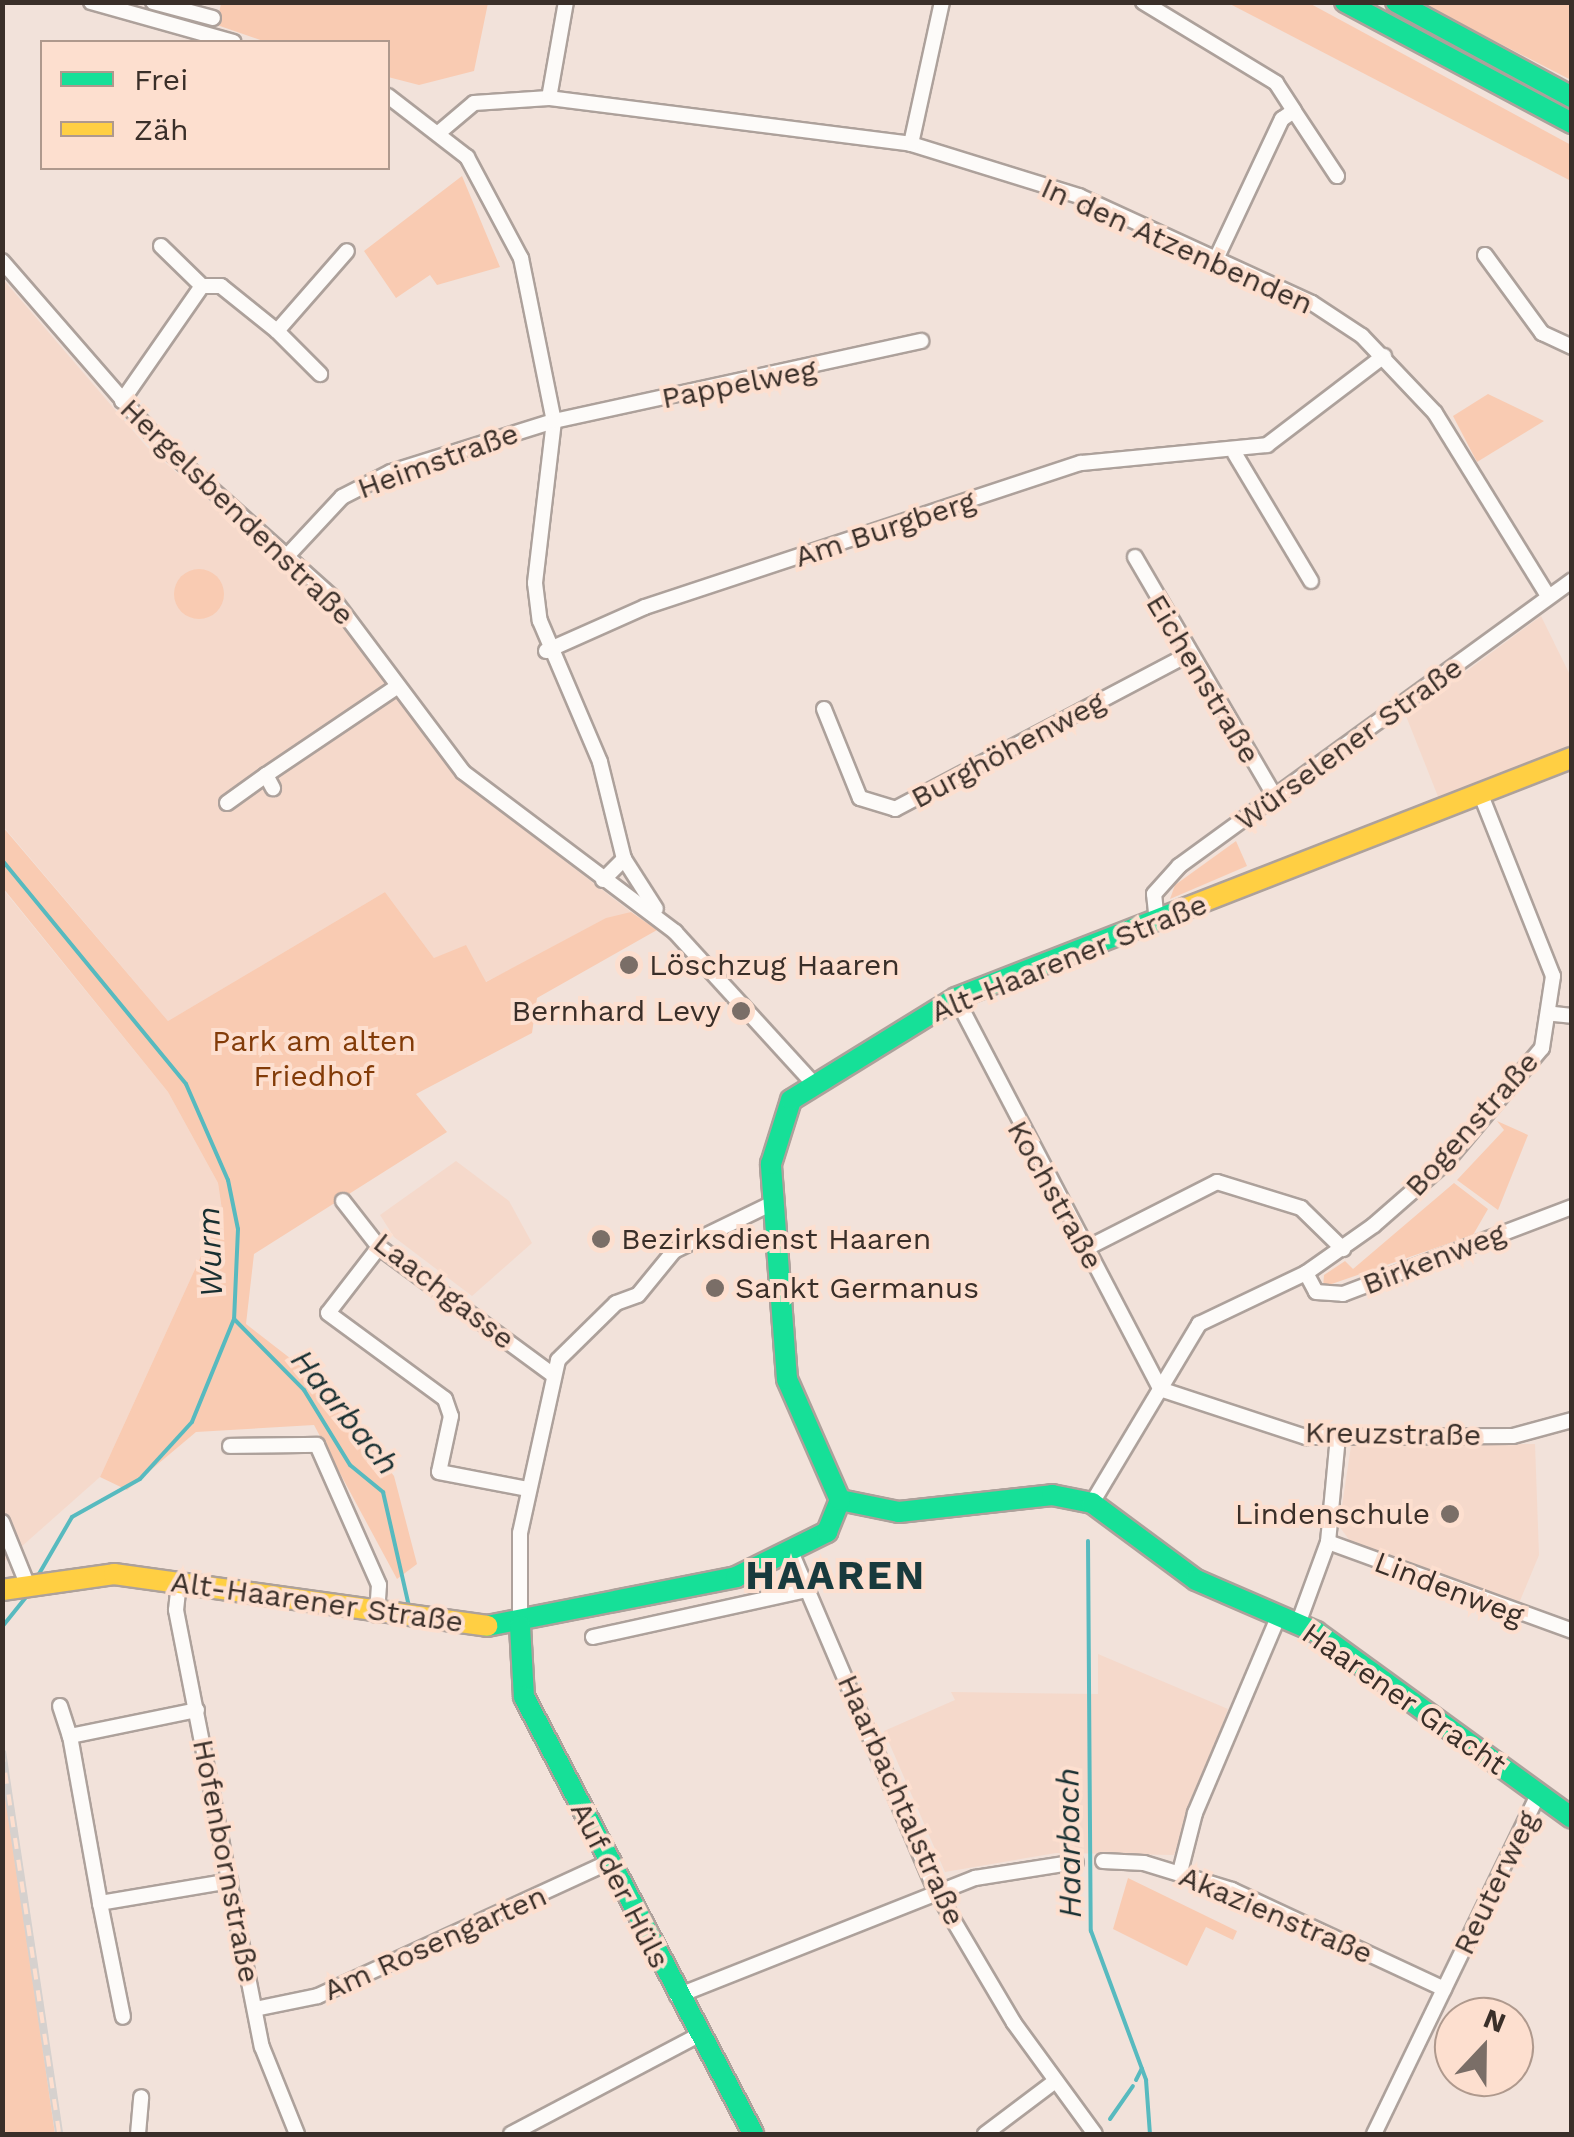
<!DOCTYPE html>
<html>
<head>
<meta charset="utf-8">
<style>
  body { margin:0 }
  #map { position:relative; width:1574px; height:2137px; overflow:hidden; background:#f2e2da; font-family:"Work Sans",sans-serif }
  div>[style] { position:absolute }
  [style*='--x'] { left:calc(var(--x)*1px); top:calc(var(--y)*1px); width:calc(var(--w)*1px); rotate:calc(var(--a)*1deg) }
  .built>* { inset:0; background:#f5d9cb }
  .green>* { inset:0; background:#f9cbb2 }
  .round { border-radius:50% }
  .stream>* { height:4px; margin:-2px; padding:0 2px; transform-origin:2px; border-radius:2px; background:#57babf }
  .roads { filter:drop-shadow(2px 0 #ada19b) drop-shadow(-2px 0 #ada19b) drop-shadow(0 2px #ada19b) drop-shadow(0 -2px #ada19b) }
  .street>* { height:14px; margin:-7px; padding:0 7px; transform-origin:7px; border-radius:7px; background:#fdfbf9 }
  .fast>* { height:20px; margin:-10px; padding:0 10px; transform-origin:10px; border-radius:10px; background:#16e098 }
  .slow>* { height:20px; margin:-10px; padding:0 10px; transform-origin:10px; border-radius:10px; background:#ffcf43 }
  .rail>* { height:8px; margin-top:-4px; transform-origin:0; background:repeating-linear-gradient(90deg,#fddfcf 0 11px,#d6d1ce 0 22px); box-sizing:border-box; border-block:2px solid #d6d1ce }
  .dots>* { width:28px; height:28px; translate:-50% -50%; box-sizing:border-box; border:5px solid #fddfcf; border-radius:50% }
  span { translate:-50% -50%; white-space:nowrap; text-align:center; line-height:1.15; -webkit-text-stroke:8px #fddfcf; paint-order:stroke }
  .street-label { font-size:30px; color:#3a2f29 }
  .poi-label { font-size:30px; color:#3a2f29 }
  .left { translate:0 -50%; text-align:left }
  .right { translate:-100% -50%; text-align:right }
  .park-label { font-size:30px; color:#823b08 }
  .water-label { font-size:32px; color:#182f31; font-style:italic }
  .district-label { font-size:40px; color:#183a3d; font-weight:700; letter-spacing:2.5px }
  .frame { position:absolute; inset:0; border:5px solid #3a2f29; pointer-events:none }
  .legend { position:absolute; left:40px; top:40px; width:350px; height:130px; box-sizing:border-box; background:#fddfcf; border:2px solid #af998d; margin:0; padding:12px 18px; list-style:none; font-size:30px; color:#3a2f29 }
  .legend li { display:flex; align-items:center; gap:20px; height:50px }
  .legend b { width:50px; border:2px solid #af998d }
  .north { position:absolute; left:1434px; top:1997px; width:100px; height:100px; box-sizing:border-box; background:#fddfcf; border:2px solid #af998d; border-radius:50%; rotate:22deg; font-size:28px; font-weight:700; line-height:40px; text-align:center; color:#3a2f29 }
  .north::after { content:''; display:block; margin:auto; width:35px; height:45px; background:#7a6e67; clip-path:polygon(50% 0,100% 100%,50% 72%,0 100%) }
</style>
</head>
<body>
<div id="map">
  <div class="built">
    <div style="clip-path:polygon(2px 278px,147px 447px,326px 601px,457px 778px,631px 912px,485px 982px,434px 958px,385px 892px,168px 1021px,3px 826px)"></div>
    <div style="clip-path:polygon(1541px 616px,1571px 677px,1571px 750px,1441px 804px,1406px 716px)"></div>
    <div style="clip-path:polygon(2px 888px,168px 1092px,218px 1183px,222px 1210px,100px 1477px,3px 1563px)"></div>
    <div style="clip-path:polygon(456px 1161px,509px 1201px,532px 1243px,472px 1296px,394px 1237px,380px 1215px)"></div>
    <div style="clip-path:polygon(1535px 1444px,1539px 1555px,1517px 1608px,1350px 1541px,1339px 1526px,1351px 1446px)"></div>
    <div style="clip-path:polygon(1098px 1654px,1228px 1709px,1174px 1855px,1056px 1853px,945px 1872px,884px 1731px,955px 1700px,951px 1692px,1098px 1694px)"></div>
  </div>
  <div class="green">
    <div style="clip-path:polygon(221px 3px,488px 3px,474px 71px,419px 85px,388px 77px,388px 42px,266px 42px,217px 25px)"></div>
    <div style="clip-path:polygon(1228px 3px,1309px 3px,1571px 145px,1571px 181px)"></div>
    <div style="clip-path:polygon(1421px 3px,1571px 3px,1571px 80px,1423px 4px)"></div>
    <div style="clip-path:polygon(462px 176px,500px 267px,437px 285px,430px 275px,396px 298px,364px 251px)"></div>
    <div style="clip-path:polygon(1488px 394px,1544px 421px,1477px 462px,1453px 416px)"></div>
    <div class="round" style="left:174px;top:569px;width:50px;height:50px"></div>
    <div style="clip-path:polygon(2px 826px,168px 1021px,385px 892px,434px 958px,466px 945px,486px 982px,606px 918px,631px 912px,657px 930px,537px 998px,532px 1033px,416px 1094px,447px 1132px,254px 1254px,246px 1324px,317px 1379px,394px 1476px,417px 1564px,397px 1579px,314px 1425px,196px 1432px,127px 1490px,100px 1477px,222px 1210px,218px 1183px,168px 1092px,3px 888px)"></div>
    <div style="clip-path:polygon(1236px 841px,1247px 866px,1170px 899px,1175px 885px)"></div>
    <div style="clip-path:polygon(1497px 1121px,1528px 1135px,1498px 1210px,1457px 1180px,1504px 1130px)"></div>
    <div style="clip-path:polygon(1454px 1183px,1488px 1209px,1473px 1235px,1323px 1287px,1324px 1275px,1345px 1261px,1353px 1269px)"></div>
    <div style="clip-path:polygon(3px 1776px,17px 1869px,55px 2134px,3px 2134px)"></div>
    <div style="clip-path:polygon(1128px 1878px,1237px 1931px,1233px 1940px,1206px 1927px,1187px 1966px,1113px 1929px)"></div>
  </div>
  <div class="stream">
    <div style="--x:2;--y:860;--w:290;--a:50.6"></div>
    <div style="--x:186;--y:1084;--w:105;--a:66.4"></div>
    <div style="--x:228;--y:1180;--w:50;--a:78.5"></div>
    <div style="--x:238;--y:1229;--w:90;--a:92.5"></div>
    <div style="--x:234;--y:1319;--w:111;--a:112.2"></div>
    <div style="--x:192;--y:1422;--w:77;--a:132.4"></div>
    <div style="--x:140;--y:1479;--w:78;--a:150.8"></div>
    <div style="--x:72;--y:1517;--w:72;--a:120.1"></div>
    <div style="--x:234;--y:1319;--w:100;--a:45.4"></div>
    <div style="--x:304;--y:1390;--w:88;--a:58.5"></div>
    <div style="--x:350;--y:1465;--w:43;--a:39.3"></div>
    <div style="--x:383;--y:1492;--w:117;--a:77.2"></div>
    <div style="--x:1088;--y:1541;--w:390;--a:89.6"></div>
    <div style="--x:1091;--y:1931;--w:159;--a:69.7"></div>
    <div style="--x:1146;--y:2080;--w:54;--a:85.8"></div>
    <div style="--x:771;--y:1587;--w:6;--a:-18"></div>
    <div style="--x:2;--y:1627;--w:45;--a:-51.3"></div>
    <div style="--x:1136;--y:2080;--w:13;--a:-63"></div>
    <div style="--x:1110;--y:2119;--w:40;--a:-55.1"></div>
  </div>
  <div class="roads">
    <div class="street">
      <div style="--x:91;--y:2;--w:148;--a:15.7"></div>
      <div style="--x:153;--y:2;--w:62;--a:14.9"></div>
      <div style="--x:1143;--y:2;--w:156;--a:31.3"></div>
      <div style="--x:1276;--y:83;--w:33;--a:57"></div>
      <div style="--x:388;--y:96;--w:100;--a:37.7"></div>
      <div style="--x:467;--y:157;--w:115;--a:61.9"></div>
      <div style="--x:521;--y:258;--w:166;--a:78.6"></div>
      <div style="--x:554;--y:421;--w:163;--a:96.7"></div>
      <div style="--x:535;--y:583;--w:38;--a:83"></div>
      <div style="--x:540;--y:621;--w:153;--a:66.9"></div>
      <div style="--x:600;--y:762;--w:100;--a:76.1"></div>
      <div style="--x:624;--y:859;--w:59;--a:57.4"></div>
      <div style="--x:549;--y:98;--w:97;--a:-80"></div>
      <div style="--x:442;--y:130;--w:42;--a:-40.2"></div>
      <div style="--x:474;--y:103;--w:75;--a:-3.8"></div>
      <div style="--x:549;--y:98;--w:365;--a:7.2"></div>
      <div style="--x:911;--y:144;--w:176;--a:17.2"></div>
      <div style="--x:1079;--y:196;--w:256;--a:24.7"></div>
      <div style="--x:1312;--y:303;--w:60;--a:33.4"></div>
      <div style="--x:1362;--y:336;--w:106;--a:46.5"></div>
      <div style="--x:1435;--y:413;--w:215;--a:58.3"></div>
      <div style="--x:911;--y:144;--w:145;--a:-77.7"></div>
      <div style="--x:161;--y:246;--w:57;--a:44.3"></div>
      <div style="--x:1485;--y:255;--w:97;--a:53.8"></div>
      <div style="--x:1542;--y:333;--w:33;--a:25"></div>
      <div style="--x:1216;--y:259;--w:155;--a:-64.8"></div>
      <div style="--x:1282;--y:119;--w:14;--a:-34"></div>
      <div style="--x:1294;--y:111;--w:78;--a:56.5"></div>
      <div style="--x:2;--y:261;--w:241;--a:49"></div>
      <div style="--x:160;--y:443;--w:229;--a:41.8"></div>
      <div style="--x:331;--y:596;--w:220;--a:53.1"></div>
      <div style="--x:463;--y:772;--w:266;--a:37"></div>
      <div style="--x:675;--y:932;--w:206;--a:47.6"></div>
      <div style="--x:277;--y:331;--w:61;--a:45"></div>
      <div style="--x:122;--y:401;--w:140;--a:-55.2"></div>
      <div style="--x:202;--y:286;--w:19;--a:0"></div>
      <div style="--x:221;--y:286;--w:72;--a:38.8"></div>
      <div style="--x:277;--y:331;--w:106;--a:-48.8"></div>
      <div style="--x:1235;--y:454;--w:148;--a:59.1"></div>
      <div style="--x:288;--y:555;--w:79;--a:-47"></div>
      <div style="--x:342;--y:497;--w:55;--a:-27"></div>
      <div style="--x:391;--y:472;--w:171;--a:-17.4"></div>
      <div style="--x:554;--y:421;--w:376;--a:-12.3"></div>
      <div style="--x:1135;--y:557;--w:279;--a:59.7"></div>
      <div style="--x:546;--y:651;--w:108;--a:-24"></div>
      <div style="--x:645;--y:607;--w:459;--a:-18.3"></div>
      <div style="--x:1081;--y:463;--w:187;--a:-5.5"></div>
      <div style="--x:1267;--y:445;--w:147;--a:-37.3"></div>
      <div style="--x:824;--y:709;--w:96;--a:68"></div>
      <div style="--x:860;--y:798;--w:37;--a:17"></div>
      <div style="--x:895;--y:809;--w:330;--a:-27.8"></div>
      <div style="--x:266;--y:775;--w:159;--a:-34"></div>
      <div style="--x:227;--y:803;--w:48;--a:-35.7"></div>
      <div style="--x:266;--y:775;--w:15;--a:62"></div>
      <div style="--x:603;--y:880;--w:30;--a:-45"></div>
      <div style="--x:1157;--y:922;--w:28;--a:-96"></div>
      <div style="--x:1154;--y:894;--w:38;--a:-48"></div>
      <div style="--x:1179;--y:866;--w:486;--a:-36"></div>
      <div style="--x:956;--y:998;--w:441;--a:62.4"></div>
      <div style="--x:1554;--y:1014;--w:18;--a:6"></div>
      <div style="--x:343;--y:1201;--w:58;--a:52"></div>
      <div style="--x:379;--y:1247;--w:215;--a:36.3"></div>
      <div style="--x:379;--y:1247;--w:83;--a:127.7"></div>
      <div style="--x:328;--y:1313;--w:145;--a:36.3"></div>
      <div style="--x:445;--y:1399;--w:18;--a:71"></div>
      <div style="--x:451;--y:1416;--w:57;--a:102.1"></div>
      <div style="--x:439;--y:1472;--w:91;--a:10.8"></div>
      <div style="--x:1085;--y:1249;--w:148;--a:-26.9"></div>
      <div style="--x:1217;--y:1182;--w:88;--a:17.2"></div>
      <div style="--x:1301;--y:1208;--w:59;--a:44.3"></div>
      <div style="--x:1306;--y:1273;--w:21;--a:62"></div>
      <div style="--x:1316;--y:1292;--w:27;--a:4"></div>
      <div style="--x:1343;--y:1294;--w:245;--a:-20.8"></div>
      <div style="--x:1160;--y:1389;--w:154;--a:18.2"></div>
      <div style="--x:1306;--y:1437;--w:207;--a:-0.3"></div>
      <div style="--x:1513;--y:1436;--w:61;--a:-15.2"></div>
      <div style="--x:230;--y:1446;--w:87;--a:-0.7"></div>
      <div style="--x:317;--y:1445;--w:153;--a:66.1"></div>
      <div style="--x:379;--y:1585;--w:30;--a:94"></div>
      <div style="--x:1092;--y:1503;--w:209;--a:-59.1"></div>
      <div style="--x:1199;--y:1324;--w:119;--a:-25.5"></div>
      <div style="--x:1306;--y:1273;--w:83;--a:-35.2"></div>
      <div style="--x:1374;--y:1225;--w:96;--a:-41.2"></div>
      <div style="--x:1446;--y:1162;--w:149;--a:-49.9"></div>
      <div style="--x:1542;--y:1048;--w:73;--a:-81.3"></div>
      <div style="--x:1553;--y:976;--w:195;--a:-111.7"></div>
      <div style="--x:2;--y:1522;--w:64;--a:67.9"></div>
      <div style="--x:1328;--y:1542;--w:260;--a:20"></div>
      <div style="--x:792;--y:1554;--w:366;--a:66.9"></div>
      <div style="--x:936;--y:1891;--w:153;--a:59.4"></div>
      <div style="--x:1014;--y:2023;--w:137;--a:53.9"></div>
      <div style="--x:179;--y:1582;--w:28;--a:96"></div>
      <div style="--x:176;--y:1610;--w:445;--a:78.9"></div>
      <div style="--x:262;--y:2047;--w:94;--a:68.1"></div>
      <div style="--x:1298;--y:1624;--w:87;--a:-69.9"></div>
      <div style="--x:1328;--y:1542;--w:105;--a:-84.6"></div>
      <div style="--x:520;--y:1626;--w:93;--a:-90"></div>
      <div style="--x:520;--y:1533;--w:177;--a:-77.6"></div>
      <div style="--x:558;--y:1360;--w:81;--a:-44.5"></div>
      <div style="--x:616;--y:1303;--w:23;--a:-20"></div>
      <div style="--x:638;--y:1295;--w:57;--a:-50.7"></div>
      <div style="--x:674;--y:1251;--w:108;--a:-25.9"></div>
      <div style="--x:593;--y:1637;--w:219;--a:-12.4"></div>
      <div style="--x:60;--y:1706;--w:32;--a:72"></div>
      <div style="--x:197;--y:1710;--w:130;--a:168.4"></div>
      <div style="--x:70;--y:1736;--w:170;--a:79.8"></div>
      <div style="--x:100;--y:1903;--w:132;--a:-9.6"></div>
      <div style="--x:1103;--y:1861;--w:41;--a:2.8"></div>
      <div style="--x:1144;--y:1863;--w:92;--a:17.1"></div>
      <div style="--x:1232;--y:1890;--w:234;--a:25"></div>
      <div style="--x:1180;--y:1872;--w:61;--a:-75.7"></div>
      <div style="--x:1195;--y:1813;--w:215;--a:-67"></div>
      <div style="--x:100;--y:1903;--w:116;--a:78.6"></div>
      <div style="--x:677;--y:1996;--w:321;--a:-21.6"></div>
      <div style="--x:975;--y:1878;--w:102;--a:-9"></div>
      <div style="--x:255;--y:2009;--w:64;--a:-11.7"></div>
      <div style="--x:318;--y:1996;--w:321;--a:-24.7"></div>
      <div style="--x:138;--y:2134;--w:37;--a:-85"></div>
      <div style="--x:511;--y:2134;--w:212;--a:-27.8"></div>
      <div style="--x:985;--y:2134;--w:86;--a:-37"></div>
      <div style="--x:1374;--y:2134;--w:379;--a:-64.2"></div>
    </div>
    <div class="fast">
      <div style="--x:1345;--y:2;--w:257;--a:28.1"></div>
      <div style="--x:1396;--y:2;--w:200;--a:28.4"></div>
      <div style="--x:840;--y:1500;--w:60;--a:11.5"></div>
      <div style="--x:899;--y:1512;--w:154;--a:-6.3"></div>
      <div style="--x:1052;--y:1495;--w:41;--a:11.3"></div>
      <div style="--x:1092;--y:1503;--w:129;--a:36.5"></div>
      <div style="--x:1196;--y:1580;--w:131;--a:23.4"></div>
      <div style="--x:1316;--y:1632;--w:316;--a:36"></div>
      <div style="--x:487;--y:1626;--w:254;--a:-11.1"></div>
      <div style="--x:736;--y:1577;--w:102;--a:-26.3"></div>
      <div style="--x:827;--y:1532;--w:35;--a:-68"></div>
      <div style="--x:840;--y:1500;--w:132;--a:-113.7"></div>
      <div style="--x:787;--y:1379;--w:216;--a:-94.3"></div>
      <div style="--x:771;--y:1164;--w:67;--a:-72.6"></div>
      <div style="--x:791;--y:1100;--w:194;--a:-31.7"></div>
      <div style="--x:956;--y:998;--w:245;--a:-21.3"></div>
      <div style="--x:520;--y:1626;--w:71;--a:86.8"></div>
      <div style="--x:524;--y:1697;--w:493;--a:62.3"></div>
    </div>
    <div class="slow">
      <div style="--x:1184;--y:909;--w:416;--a:-21.3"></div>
      <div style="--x:2;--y:1590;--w:113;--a:-8.1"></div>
      <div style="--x:114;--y:1574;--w:377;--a:7.9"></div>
    </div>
  </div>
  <div class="rail">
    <div style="--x:2;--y:1751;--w:387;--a:81.5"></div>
  </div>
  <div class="dots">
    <div style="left:629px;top:965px;background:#7a6e67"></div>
    <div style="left:741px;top:1011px;background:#7a6e67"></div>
    <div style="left:601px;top:1239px;background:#7a6e67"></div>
    <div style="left:715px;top:1288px;background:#7a6e67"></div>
    <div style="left:1450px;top:1514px;background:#7a6e67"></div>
  </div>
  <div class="street-label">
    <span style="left:1177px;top:246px;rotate:24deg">In den Atzenbenden</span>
    <span style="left:739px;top:384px;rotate:-11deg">Pappelweg</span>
    <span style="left:438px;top:461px;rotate:-20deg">Heimstraße</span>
    <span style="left:237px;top:512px;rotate:44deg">Hergelsbendenstraße</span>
    <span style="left:885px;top:529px;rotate:-18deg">Am Burgberg</span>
    <span style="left:1203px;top:679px;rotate:59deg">Eichenstraße</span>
    <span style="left:1349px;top:744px;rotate:-36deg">Würselener Straße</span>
    <span style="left:1008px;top:750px;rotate:-28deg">Burghöhenweg</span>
    <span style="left:1069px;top:958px;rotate:-22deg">Alt-Haarener Straße</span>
    <span style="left:1472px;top:1124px;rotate:-48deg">Bogenstraße</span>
    <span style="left:1055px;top:1195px;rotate:61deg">Kochstraße</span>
    <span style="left:1434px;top:1259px;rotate:-21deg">Birkenweg</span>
    <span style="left:444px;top:1291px;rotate:38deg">Laachgasse</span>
    <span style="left:1393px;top:1434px;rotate:1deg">Kreuzstraße</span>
    <span style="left:1449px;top:1589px;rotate:21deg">Lindenweg</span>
    <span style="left:317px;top:1602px;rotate:8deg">Alt-Haarener Straße</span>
    <span style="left:1404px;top:1699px;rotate:35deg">Haarener Gracht</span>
    <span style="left:901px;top:1800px;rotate:66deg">Haarbachtalstraße</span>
    <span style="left:226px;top:1861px;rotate:79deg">Hofenbornstraße</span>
    <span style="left:1496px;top:1883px;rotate:-64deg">Reuterweg</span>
    <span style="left:620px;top:1885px;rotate:63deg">Auf der Hüls</span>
    <span style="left:1276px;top:1915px;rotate:23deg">Akazienstraße</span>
    <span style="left:435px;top:1943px;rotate:-24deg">Am Rosengarten</span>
  </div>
  <div class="poi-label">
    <span class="left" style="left:649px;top:965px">Löschzug Haaren</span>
    <span class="right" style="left:721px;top:1011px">Bernhard Levy</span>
    <span class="left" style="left:621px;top:1239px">Bezirksdienst Haaren</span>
    <span class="left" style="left:735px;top:1288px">Sankt Germanus</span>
    <span class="right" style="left:1430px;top:1514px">Lindenschule</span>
  </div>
  <div class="park-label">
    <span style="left:314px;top:1058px">Park am alten<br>Friedhof</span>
  </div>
  <div class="water-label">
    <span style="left:210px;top:1252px;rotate:-92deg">Wurm</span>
    <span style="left:345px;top:1412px;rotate:51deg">Haarbach</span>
    <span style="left:1069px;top:1843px;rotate:-91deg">Haarbach</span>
  </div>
  <div class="district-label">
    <span style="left:836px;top:1576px">HAAREN</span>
  </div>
  <div class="frame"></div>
  <ul class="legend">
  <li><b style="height:12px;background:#16e098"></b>Frei</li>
  <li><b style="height:12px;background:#ffcf43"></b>Zäh</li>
  </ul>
  <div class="north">N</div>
</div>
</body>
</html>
